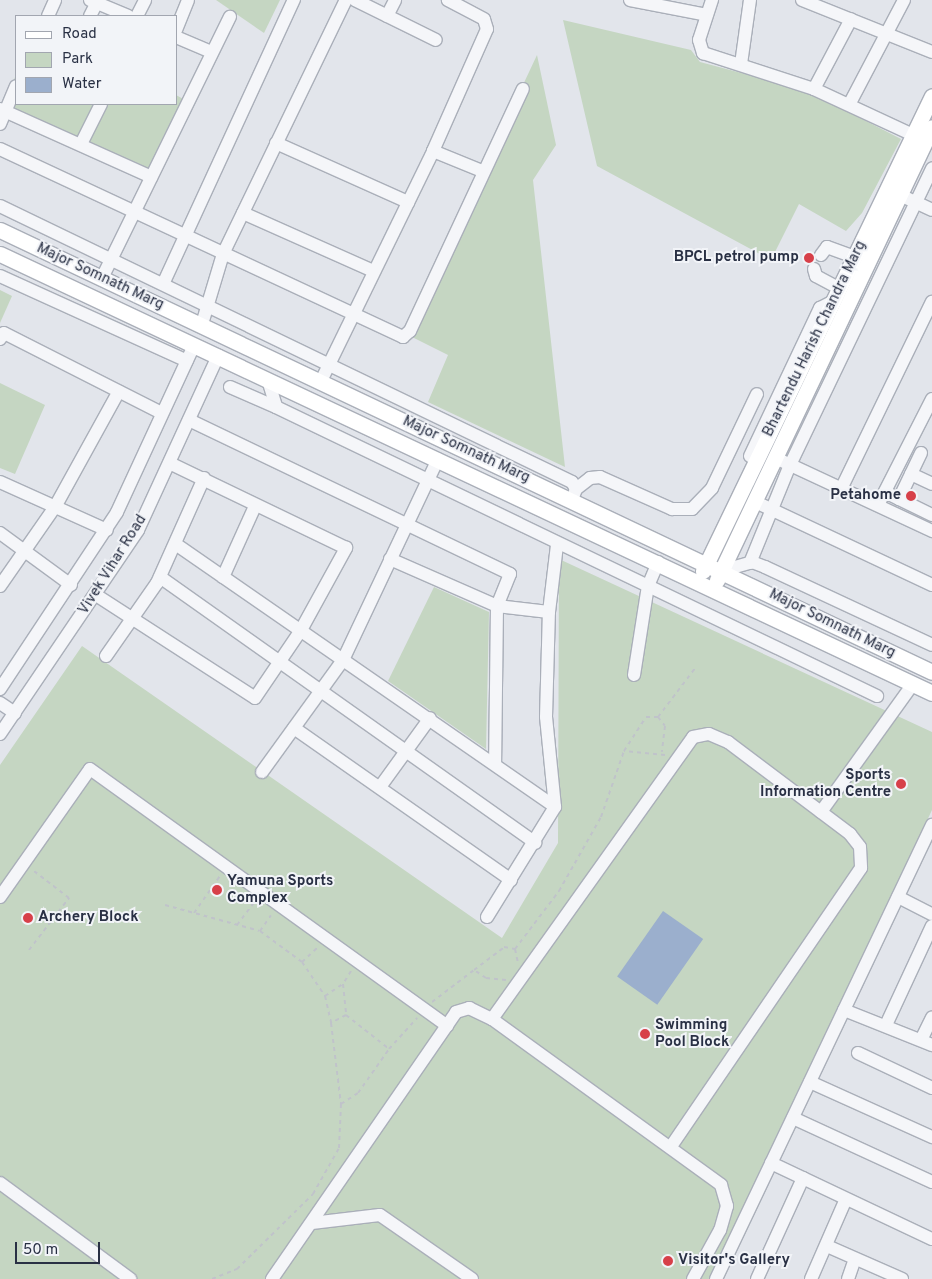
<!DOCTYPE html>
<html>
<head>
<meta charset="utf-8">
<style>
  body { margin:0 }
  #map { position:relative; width:932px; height:1279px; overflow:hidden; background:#e2e5eb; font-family:Overpass,sans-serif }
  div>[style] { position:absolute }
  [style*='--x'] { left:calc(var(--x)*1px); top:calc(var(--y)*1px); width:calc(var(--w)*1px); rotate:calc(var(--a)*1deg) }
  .green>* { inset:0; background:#c5d6c2 }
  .water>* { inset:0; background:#9bafcd; transform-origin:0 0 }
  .path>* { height:2px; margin-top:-1px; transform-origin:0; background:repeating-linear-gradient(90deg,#c0c3ca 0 4px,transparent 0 8px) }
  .roads { filter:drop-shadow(1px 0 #aaafb9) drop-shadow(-1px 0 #aaafb9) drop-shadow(0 1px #aaafb9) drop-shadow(0 -1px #aaafb9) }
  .minor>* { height:12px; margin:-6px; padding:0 6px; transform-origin:6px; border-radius:6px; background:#f5f6f9 }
  .major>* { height:15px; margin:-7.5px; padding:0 7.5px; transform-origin:7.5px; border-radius:7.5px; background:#fff }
  .dots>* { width:14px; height:14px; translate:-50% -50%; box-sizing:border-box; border:2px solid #f2f4f8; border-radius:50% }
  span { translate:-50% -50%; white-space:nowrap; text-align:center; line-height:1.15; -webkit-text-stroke:4px #f2f4f8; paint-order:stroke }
  .poi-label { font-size:15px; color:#293044; font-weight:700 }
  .right { translate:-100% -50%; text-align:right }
  .left { translate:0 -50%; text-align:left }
  .street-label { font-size:15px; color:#293044 }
  .legend { position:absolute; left:15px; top:15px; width:162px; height:90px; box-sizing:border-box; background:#f2f4f8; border:1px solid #a2a6b0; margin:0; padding:6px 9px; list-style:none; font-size:15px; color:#293044 }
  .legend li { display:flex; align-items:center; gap:10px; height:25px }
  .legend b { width:25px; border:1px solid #a2a6b0 }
  .scale { position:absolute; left:15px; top:1242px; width:85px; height:22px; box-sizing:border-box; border:2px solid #293044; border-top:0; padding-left:6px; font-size:15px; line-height:18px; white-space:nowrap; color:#293044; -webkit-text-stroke:4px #f2f4f8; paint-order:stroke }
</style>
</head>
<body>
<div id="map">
  <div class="green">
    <div style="clip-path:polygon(216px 0,280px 0,264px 33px)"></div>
    <div style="clip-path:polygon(563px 20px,691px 50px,700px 62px,806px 90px,901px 139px,862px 213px,846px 231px,799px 204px,771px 260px,597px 166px)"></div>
    <div style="clip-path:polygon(537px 55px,556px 145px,533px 180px,565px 467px,428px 402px,448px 355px,406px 334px)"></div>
    <div style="clip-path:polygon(16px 75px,16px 104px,176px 104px,176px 95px,185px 100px,148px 173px,2px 106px)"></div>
    <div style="clip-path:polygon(0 290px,12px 296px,0 323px)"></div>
    <div style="clip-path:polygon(0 383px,45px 405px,15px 474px,0 468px)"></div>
    <div style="clip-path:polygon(559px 559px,932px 732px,932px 810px,709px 1279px,0 1279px,0 765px,82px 646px,502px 938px,558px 843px)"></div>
    <div style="clip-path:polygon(434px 587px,489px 612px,486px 749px,388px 681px)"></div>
  </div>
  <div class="water">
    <div style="left:663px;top:911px;width:49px;height:80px;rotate:35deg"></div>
  </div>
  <div class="path">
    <div style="--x:658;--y:717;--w:11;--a:52"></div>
    <div style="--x:665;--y:726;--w:26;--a:97"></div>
    <div style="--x:665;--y:755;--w:41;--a:-174.4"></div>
    <div style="--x:624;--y:751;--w:40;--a:-57.1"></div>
    <div style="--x:646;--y:717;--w:12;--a:0"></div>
    <div style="--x:658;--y:717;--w:63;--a:-52.8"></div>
    <div style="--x:165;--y:905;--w:98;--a:15.3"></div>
    <div style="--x:260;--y:931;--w:52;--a:36.4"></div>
    <div style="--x:302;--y:962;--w:41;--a:55.9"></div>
    <div style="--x:325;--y:996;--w:22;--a:-34"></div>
    <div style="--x:194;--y:913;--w:45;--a:-54.9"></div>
    <div style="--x:237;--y:925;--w:30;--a:-53"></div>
    <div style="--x:260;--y:931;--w:19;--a:-55"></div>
    <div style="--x:515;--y:949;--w:14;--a:78"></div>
    <div style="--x:29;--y:950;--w:66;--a:-52.4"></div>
    <div style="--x:69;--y:898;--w:44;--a:-142.4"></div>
    <div style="--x:302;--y:962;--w:22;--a:-43"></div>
    <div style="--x:351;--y:971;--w:15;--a:122"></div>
    <div style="--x:343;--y:984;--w:31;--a:84"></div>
    <div style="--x:346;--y:1015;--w:55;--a:38.3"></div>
    <div style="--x:389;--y:1049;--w:42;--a:-47.9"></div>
    <div style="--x:506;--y:980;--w:20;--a:-174"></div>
    <div style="--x:486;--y:978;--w:14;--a:-146"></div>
    <div style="--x:474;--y:970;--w:38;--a:-37"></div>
    <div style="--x:504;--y:947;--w:11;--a:10"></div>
    <div style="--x:515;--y:949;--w:73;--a:-52.8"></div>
    <div style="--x:559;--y:891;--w:85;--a:-60.4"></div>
    <div style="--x:601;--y:817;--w:70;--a:-70.8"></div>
    <div style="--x:325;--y:996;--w:28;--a:77"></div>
    <div style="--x:432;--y:1002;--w:53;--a:-37.3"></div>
    <div style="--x:346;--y:1015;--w:17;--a:152"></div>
    <div style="--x:331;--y:1023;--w:82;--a:83"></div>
    <div style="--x:341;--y:1104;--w:20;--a:-33"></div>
    <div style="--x:358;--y:1093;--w:54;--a:-54.8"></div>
    <div style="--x:212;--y:1279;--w:27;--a:-22"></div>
    <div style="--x:237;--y:1269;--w:107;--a:-44.6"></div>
    <div style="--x:313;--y:1194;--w:53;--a:-60.5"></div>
    <div style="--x:339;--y:1148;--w:44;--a:-87.4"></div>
  </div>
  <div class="roads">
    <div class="minor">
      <div style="--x:90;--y:0;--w:41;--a:22.8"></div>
      <div style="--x:355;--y:0;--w:90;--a:26.3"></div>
      <div style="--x:630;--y:0;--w:78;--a:11"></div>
      <div style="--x:712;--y:0;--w:42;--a:108"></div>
      <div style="--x:699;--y:40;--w:14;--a:73"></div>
      <div style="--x:703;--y:53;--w:117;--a:18"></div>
      <div style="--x:814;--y:89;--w:109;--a:24.9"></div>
      <div style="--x:802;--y:0;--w:140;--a:21.8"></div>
      <div style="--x:48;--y:16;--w:17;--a:-66"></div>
      <div style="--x:90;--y:16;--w:18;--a:-63"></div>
      <div style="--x:137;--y:16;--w:18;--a:-63"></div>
      <div style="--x:387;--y:16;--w:18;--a:-63"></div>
      <div style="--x:176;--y:30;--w:32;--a:-68"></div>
      <div style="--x:176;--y:37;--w:39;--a:23"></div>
      <div style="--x:741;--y:64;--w:65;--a:-82"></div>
      <div style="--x:814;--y:89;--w:79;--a:-62.1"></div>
      <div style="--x:850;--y:103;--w:116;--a:-62.3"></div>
      <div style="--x:0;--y:109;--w:166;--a:24.2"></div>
      <div style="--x:0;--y:124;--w:41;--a:-67.2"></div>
      <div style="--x:276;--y:143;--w:145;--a:24.1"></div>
      <div style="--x:81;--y:144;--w:45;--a:-63.4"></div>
      <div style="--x:0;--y:149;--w:445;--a:25"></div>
      <div style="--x:403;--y:337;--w:9;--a:-41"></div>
      <div style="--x:410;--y:331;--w:267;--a:-65"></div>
      <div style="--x:433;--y:151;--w:53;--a:22.2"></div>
      <div style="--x:900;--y:195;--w:35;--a:25"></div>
      <div style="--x:0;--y:206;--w:635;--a:25.76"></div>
      <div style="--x:572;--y:482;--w:8;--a:60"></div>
      <div style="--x:576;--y:489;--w:12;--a:110"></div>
      <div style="--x:243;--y:213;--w:142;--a:24"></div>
      <div style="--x:821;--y:255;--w:10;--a:-53"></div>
      <div style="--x:827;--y:247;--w:30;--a:20"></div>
      <div style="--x:814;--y:269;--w:7;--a:74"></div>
      <div style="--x:816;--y:276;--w:26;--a:28"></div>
      <div style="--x:0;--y:276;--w:205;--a:24.4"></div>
      <div style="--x:102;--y:278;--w:291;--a:-63.9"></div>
      <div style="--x:164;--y:282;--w:311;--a:-65.3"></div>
      <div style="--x:202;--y:324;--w:73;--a:-73.3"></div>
      <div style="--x:223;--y:254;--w:282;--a:-64.2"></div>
      <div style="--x:0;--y:339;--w:7;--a:-56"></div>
      <div style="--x:4;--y:333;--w:177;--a:26.9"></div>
      <div style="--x:268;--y:380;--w:28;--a:73"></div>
      <div style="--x:276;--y:407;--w:667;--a:25.68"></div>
      <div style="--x:321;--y:381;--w:256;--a:-64"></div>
      <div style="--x:433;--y:151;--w:133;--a:-66.1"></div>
      <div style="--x:487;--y:29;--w:10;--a:-107"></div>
      <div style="--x:484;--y:19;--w:41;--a:-152.2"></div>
      <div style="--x:230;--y:387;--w:50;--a:23.5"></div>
      <div style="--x:189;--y:420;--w:356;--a:25.6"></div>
      <div style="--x:510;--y:574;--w:35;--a:112"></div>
      <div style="--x:497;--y:606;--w:158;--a:90.7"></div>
      <div style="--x:750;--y:456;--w:164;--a:-64.7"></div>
      <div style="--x:820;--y:308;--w:13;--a:-27"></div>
      <div style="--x:782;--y:461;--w:166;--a:25"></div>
      <div style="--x:911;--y:474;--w:23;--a:25"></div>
      <div style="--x:0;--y:482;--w:117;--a:24.2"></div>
      <div style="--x:842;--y:487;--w:206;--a:-64.1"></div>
      <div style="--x:576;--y:489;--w:18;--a:-38"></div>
      <div style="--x:590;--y:478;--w:10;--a:-6"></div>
      <div style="--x:600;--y:477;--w:79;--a:24"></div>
      <div style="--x:672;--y:509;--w:20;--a:0"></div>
      <div style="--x:692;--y:509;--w:29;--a:-46"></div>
      <div style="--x:712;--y:488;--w:104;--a:-64.4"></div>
      <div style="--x:885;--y:492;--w:52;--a:26.1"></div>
      <div style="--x:899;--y:499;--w:51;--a:-64.4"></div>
      <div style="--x:762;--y:505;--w:188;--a:25.2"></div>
      <div style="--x:878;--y:505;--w:119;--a:-63"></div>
      <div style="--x:0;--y:533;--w:88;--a:36.2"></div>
      <div style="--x:177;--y:545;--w:460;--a:34.7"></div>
      <div style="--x:390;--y:559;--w:117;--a:23.7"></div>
      <div style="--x:497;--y:606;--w:52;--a:6.6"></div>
      <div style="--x:750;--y:563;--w:106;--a:-67.8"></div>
      <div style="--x:790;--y:465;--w:329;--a:-64.4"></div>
      <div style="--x:721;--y:571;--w:32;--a:-16"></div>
      <div style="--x:752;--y:562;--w:14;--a:21"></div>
      <div style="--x:765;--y:567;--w:184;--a:25"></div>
      <div style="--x:160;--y:577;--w:460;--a:35.3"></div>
      <div style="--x:223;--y:577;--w:78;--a:-65.7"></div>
      <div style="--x:0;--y:586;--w:96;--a:-55.2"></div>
      <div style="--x:55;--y:507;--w:132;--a:-61.1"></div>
      <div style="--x:96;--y:595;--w:189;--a:32.9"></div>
      <div style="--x:255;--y:698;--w:82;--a:-55.9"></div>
      <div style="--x:301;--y:630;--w:94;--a:-61.2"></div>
      <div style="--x:346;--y:548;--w:196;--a:-154.3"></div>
      <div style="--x:106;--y:656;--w:89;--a:-55.1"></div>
      <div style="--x:157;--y:583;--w:115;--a:-65.9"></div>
      <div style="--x:634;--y:675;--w:90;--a:-81.1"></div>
      <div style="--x:648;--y:586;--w:26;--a:-67"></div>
      <div style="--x:0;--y:689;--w:212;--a:-56.5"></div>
      <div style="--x:117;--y:512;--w:184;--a:-65.2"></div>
      <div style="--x:0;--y:703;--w:18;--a:34"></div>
      <div style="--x:294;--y:728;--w:265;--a:35"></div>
      <div style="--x:0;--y:734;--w:246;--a:-55.9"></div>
      <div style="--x:138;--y:530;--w:192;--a:-65.3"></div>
      <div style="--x:262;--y:772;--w:138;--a:-54.1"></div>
      <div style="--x:343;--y:660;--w:222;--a:-64.7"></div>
      <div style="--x:380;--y:787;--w:85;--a:-54.1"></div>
      <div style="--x:821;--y:812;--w:158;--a:-54.3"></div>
      <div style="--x:0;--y:897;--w:156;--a:-54.9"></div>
      <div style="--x:90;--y:769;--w:440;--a:35.7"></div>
      <div style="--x:898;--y:897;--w:38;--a:27"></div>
      <div style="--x:487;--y:917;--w:129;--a:-58.3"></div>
      <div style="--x:555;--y:807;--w:90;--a:-95.7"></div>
      <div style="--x:546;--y:717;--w:105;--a:-88.4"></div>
      <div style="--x:549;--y:612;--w:67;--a:-83.2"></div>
      <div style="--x:844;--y:1010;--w:95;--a:21.7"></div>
      <div style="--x:492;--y:1019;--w:346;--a:-54.5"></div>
      <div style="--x:693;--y:737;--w:16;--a:-11"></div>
      <div style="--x:709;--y:734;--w:21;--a:23"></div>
      <div style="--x:728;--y:742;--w:153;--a:37"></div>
      <div style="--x:850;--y:834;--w:16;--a:52"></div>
      <div style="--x:860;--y:847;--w:21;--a:87"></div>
      <div style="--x:861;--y:868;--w:338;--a:124.3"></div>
      <div style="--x:886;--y:1025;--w:109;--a:-65.1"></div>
      <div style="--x:921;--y:1040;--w:25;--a:-64"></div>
      <div style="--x:858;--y:1053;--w:82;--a:25.3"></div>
      <div style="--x:810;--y:1082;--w:134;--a:24.3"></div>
      <div style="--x:793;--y:1118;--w:153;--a:24.7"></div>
      <div style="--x:771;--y:1163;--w:178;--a:25.3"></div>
      <div style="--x:0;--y:1183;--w:162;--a:36.4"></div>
      <div style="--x:312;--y:1223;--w:68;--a:-6.7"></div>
      <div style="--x:380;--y:1215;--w:112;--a:34.8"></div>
      <div style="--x:827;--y:1246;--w:82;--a:23.7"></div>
      <div style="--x:272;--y:1279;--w:324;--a:-55.4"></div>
      <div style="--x:456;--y:1012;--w:14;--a:-17"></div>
      <div style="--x:469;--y:1008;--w:25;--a:26"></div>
      <div style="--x:492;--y:1019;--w:283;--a:35.9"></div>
      <div style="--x:721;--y:1185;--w:22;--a:74"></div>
      <div style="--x:727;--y:1206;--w:25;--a:106"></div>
      <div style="--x:720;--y:1230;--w:56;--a:118.9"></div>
      <div style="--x:716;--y:1279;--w:503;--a:-64.56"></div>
      <div style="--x:757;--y:1279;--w:111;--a:-65.5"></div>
      <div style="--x:811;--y:1279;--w:87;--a:-66.4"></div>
      <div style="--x:848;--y:1279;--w:21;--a:-71"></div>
    </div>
    <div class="major">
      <div style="--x:0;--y:230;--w:1031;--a:25.37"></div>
      <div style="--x:0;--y:254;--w:1030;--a:25.22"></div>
      <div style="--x:703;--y:571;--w:527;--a:-64.26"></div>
      <div style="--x:717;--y:580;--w:501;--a:-64.61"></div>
    </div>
  </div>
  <div class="dots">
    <div style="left:809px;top:258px;background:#d74049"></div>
    <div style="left:911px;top:496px;background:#d74049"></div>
    <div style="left:901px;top:784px;background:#d74049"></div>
    <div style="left:217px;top:890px;background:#d74049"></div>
    <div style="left:28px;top:918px;background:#d74049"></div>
    <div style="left:645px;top:1034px;background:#d74049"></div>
    <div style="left:668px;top:1261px;background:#d74049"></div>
  </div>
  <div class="poi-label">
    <span class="right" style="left:799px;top:258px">BPCL petrol pump</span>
    <span class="right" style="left:901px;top:496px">Petahome</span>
    <span class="right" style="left:891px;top:784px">Sports<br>Information Centre</span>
    <span class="left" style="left:227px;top:890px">Yamuna Sports<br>Complex</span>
    <span class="left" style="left:38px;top:918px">Archery Block</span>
    <span class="left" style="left:655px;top:1034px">Swimming<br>Pool Block</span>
    <span class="left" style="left:678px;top:1261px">Visitor's Gallery</span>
  </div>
  <div class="street-label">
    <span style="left:100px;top:277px;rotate:25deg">Major Somnath Marg</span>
    <span style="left:815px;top:339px;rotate:-64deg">Bhartendu Harish Chandra Marg</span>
    <span style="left:466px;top:450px;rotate:25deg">Major Somnath Marg</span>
    <span style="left:113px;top:565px;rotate:-58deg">Vivek Vihar Road</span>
    <span style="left:832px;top:624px;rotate:26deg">Major Somnath Marg</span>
  </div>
  <ul class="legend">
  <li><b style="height:6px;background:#fff"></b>Road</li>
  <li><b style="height:14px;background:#c5d6c2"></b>Park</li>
  <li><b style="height:14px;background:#9bafcd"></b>Water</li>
  </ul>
  <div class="scale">50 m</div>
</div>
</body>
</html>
